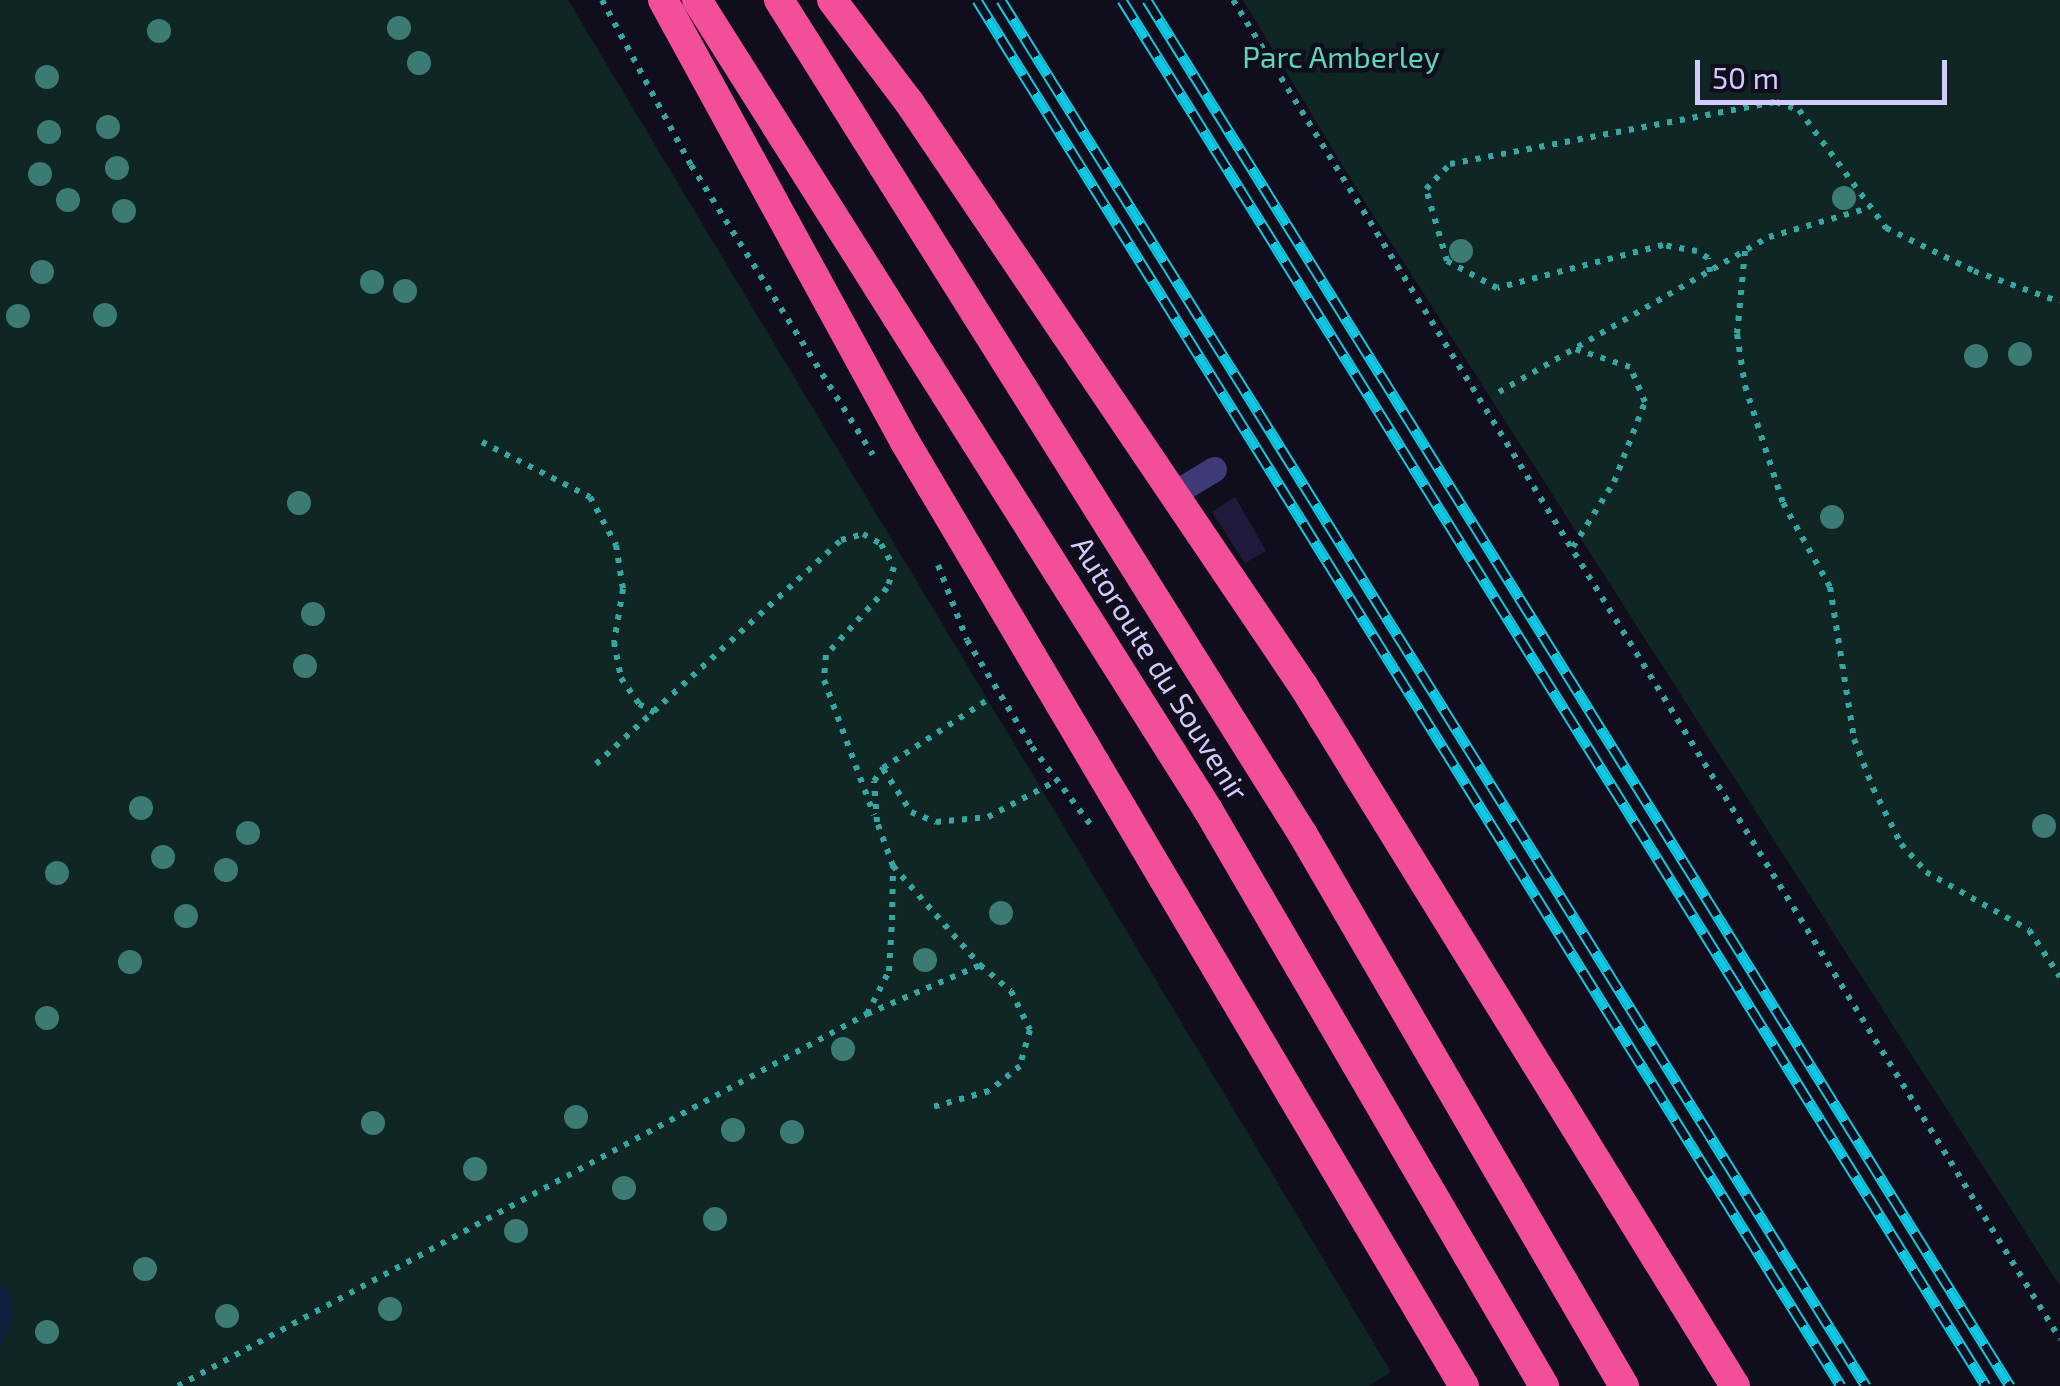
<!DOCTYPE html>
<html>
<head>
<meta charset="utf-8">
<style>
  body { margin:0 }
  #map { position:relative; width:2060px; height:1386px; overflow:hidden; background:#100d1c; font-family:"Exo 2",sans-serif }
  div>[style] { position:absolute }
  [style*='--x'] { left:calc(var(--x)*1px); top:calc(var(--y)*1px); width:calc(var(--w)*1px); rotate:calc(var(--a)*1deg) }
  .green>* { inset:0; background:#102625 }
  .water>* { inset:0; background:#0f203e }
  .building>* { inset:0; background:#221a3c }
  .path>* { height:6px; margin-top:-3px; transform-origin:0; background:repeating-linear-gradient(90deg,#35a6a2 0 5px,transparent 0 13px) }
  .minor>* { height:25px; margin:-12.5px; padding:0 12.5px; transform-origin:12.5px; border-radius:12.5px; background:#3f3b78 }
  .highway>* { height:30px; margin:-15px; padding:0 15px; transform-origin:15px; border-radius:15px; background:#f34f99 }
  .rail>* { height:11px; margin-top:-5.5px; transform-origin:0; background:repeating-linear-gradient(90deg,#100d1c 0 22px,#10c8e3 0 44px); box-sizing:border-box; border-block:2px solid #10c8e3 }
  .trees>* { width:24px; height:24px; margin:-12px; border-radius:50%; background:#3b7b73 }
  span { translate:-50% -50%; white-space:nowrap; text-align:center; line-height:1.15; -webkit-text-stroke:9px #100d1c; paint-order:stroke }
  .park-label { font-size:30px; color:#5ed5ba }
  .street-label { font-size:30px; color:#d2cbfb }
  .scale { position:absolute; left:1695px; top:60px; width:252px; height:45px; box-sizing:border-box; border:5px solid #d2cbfb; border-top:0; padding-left:12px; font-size:30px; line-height:35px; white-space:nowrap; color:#d2cbfb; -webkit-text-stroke:8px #100d1c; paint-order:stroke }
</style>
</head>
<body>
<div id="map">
  <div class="green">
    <div style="clip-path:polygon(0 0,568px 0,1391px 1372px,1368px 1386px,0 1386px)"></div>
    <div style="clip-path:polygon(1243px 0,2060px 0,2060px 1286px,1356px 188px)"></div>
  </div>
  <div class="water">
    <div style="clip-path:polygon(0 1284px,10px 1290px,14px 1314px,0 1350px)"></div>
  </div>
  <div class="building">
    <div style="clip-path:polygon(1235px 497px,1266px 551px,1245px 563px,1212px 512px)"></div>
  </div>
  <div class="path">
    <div style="--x:602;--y:0;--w:187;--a:61.7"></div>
    <div style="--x:691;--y:165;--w:342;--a:57.9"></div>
    <div style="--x:1233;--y:0;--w:1574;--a:58.3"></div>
    <div style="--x:1745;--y:251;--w:83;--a:95.5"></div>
    <div style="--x:1737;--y:334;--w:53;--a:81.3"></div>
    <div style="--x:1745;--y:386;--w:123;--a:72"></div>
    <div style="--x:1783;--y:503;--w:96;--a:60.8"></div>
    <div style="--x:1830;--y:587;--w:154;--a:81"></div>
    <div style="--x:1854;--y:739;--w:53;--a:68.8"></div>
    <div style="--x:1873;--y:788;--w:63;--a:63.4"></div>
    <div style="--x:1901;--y:844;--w:38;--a:48"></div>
    <div style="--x:1926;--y:872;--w:118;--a:29.4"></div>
    <div style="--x:2029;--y:930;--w:56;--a:56.6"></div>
    <div style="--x:1710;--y:272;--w:14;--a:-98"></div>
    <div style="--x:1708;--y:258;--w:13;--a:-148"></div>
    <div style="--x:1697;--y:251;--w:35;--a:-170"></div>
    <div style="--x:1663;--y:245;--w:171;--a:165.5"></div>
    <div style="--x:1497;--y:288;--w:57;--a:-151.6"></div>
    <div style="--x:1447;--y:261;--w:75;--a:-106.3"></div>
    <div style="--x:1426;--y:189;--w:35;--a:-46"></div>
    <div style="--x:1450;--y:164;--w:332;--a:-10.8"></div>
    <div style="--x:1776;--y:102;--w:24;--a:19"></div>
    <div style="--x:1799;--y:110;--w:147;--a:53.6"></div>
    <div style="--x:1886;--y:228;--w:98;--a:26"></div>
    <div style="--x:1974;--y:271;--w:91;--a:19.8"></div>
    <div style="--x:1499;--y:392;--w:311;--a:-29.9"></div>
    <div style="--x:1769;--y:237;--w:104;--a:-16.2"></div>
    <div style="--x:482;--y:442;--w:121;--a:27"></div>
    <div style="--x:590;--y:497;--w:55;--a:61.6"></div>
    <div style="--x:616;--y:545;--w:45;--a:81"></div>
    <div style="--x:623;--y:589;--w:54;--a:99.6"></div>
    <div style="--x:614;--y:642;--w:37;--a:79"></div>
    <div style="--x:621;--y:678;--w:32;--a:55"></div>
    <div style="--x:639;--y:704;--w:18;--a:29"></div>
    <div style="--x:1573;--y:547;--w:77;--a:-57.8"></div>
    <div style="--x:1614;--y:482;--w:86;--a:-68.8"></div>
    <div style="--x:1645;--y:402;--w:38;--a:-113"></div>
    <div style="--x:1630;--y:367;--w:58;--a:-161.9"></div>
    <div style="--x:938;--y:565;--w:80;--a:68.9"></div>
    <div style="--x:967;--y:640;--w:125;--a:58.7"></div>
    <div style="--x:1032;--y:747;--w:101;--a:53"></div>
    <div style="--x:596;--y:764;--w:332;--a:-42.4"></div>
    <div style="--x:841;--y:540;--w:23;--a:-15"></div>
    <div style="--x:863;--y:534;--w:21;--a:29"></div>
    <div style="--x:881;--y:544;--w:26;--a:61"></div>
    <div style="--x:894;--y:567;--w:22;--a:108"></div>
    <div style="--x:887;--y:588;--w:91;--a:132.3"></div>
    <div style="--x:826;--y:655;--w:25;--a:95"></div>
    <div style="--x:824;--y:680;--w:144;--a:69.7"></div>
    <div style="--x:883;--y:769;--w:51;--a:56.9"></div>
    <div style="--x:911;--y:812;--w:27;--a:22"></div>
    <div style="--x:936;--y:822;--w:52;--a:-5.5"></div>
    <div style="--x:988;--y:817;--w:77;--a:-27.9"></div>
    <div style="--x:893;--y:866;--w:132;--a:48.7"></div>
    <div style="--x:867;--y:1014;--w:123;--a:-23.4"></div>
    <div style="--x:980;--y:965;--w:40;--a:40"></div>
    <div style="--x:1011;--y:991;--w:43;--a:64"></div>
    <div style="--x:1030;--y:1030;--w:37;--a:106"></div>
    <div style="--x:1020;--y:1066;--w:40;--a:141"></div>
    <div style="--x:989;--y:1091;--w:58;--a:164.1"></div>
    <div style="--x:178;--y:1386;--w:783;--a:-28.37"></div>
    <div style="--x:867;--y:1014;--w:48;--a:-62.9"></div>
    <div style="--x:889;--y:971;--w:51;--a:-86.6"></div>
    <div style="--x:892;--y:920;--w:54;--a:-88.9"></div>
    <div style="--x:893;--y:866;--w:47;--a:-110"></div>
    <div style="--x:877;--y:822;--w:41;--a:-94.2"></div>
    <div style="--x:874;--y:781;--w:16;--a:-55"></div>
    <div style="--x:883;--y:768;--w:130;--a:-33.1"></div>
  </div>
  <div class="minor">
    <div style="--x:1173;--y:494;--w:48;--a:-31.4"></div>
  </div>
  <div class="highway">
    <div style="--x:663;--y:0;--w:504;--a:61.3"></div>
    <div style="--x:905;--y:442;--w:1097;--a:59.37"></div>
    <div style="--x:697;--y:0;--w:958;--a:57.75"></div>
    <div style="--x:1208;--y:810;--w:667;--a:59.74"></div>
    <div style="--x:779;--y:0;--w:984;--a:57.88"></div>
    <div style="--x:1302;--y:833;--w:640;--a:59.79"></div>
    <div style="--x:832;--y:0;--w:128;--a:53"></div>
    <div style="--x:909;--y:102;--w:706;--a:55.97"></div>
    <div style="--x:1304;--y:687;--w:821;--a:58.34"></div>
  </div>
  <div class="rail">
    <div style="--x:977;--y:0;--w:1633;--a:58.06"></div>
    <div style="--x:1001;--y:0;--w:1634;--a:58.03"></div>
    <div style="--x:1122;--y:0;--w:1633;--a:58.06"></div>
    <div style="--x:1147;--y:0;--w:1633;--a:58.09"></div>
  </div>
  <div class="trees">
    <div style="left:399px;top:28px"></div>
    <div style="left:159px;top:31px"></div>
    <div style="left:419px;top:63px"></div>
    <div style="left:47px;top:77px"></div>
    <div style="left:108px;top:127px"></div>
    <div style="left:49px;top:132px"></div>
    <div style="left:117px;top:168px"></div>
    <div style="left:40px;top:174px"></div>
    <div style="left:1844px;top:198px"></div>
    <div style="left:68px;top:200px"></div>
    <div style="left:124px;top:211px"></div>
    <div style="left:1461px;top:251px"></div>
    <div style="left:42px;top:272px"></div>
    <div style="left:372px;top:282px"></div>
    <div style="left:405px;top:291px"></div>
    <div style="left:105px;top:315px"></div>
    <div style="left:18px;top:316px"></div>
    <div style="left:2020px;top:354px"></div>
    <div style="left:1976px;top:356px"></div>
    <div style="left:299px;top:503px"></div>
    <div style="left:1832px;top:517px"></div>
    <div style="left:313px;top:614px"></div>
    <div style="left:305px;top:666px"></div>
    <div style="left:141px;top:808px"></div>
    <div style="left:2044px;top:826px"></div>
    <div style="left:248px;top:833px"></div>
    <div style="left:163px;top:857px"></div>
    <div style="left:226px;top:870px"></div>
    <div style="left:57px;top:873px"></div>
    <div style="left:1001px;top:913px"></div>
    <div style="left:186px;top:916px"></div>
    <div style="left:925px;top:960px"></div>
    <div style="left:130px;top:962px"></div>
    <div style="left:47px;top:1018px"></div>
    <div style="left:843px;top:1049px"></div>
    <div style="left:576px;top:1117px"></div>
    <div style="left:373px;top:1123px"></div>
    <div style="left:733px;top:1130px"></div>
    <div style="left:792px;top:1132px"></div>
    <div style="left:475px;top:1169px"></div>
    <div style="left:624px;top:1188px"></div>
    <div style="left:715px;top:1219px"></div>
    <div style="left:516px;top:1231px"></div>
    <div style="left:145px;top:1269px"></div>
    <div style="left:390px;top:1309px"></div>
    <div style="left:227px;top:1316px"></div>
    <div style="left:47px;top:1332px"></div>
  </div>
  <div class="park-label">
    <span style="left:1341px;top:56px">Parc Amberley</span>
  </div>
  <div class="street-label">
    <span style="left:1161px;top:668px;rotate:58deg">Autoroute du Souvenir</span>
  </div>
  <div class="scale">50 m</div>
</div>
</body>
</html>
